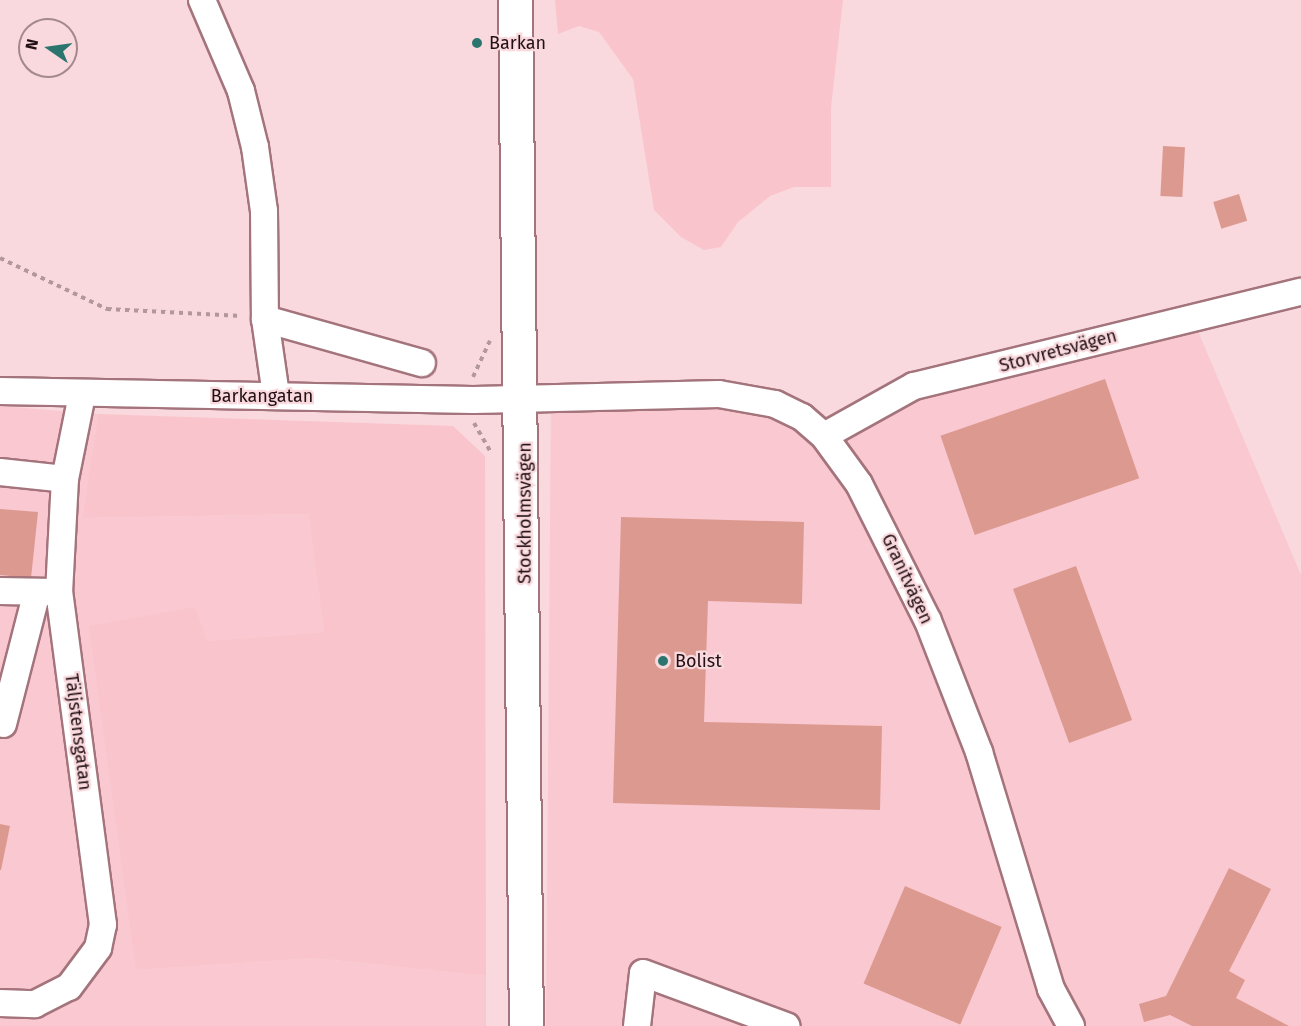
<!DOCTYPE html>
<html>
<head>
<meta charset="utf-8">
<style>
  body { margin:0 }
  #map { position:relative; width:1301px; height:1026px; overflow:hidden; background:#f9d9dd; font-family:"Fira Sans",sans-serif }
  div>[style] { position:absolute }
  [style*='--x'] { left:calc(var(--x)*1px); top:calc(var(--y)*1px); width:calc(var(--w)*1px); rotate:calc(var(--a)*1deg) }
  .built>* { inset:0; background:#fac8d0 }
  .green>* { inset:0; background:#fac4cc }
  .building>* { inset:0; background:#dc9990; transform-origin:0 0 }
  .path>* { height:4px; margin-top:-2px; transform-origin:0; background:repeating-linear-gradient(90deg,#b2979b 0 4.5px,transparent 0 9px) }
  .roads { filter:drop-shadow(2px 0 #a4747c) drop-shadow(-2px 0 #a4747c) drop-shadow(0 2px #a4747c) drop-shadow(0 -2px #a4747c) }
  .minor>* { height:26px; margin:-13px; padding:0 13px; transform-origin:13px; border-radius:13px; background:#fff }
  .major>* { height:33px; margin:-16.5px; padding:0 16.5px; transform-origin:16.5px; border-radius:16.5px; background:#fff }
  .dots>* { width:16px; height:16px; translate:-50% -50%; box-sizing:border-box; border:3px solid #f9d9dd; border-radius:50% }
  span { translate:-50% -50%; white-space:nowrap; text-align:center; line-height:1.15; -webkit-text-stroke:4.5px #f9d9dd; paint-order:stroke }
  .poi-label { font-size:18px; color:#221014 }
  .left { translate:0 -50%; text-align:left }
  .street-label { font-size:18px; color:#221014 }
  .north { position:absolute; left:18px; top:18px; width:60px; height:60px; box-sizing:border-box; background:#f9d9dd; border:2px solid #a3898d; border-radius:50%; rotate:283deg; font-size:16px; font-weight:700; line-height:24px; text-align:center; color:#221014 }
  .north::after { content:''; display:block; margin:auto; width:21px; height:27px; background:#2c756f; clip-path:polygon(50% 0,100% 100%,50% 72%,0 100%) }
</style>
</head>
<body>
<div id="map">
  <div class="built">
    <div style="clip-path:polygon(1192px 317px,1301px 575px,1301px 1026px,546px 1026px,551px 398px,719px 394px,824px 436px,871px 406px)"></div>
    <div style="clip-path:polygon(0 406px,98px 414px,84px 518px,310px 514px,324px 632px,207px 641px,136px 970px,314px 958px,486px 976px,486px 1026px,0 1026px)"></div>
  </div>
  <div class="green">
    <div style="clip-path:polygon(555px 0,843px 0,831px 108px,831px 187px,794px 187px,770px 196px,738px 222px,721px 247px,704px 250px,681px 237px,654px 210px,633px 79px,599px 32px,579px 26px,558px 34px)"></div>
    <div style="clip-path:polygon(98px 414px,453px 426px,485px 456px,486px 976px,314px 958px,136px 970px,89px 626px,195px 607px,207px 641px,324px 632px,309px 514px,83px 518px)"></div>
  </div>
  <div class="building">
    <div style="left:1163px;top:146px;width:22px;height:50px;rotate:3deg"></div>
    <div style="left:1239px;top:194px;width:28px;height:27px;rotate:73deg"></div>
    <div style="left:1105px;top:379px;width:105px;height:174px;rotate:71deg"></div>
    <div style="clip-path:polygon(0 509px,38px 512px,31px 578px,0 575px)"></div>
    <div style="clip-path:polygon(621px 517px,804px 522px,802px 604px,708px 601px,704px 722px,882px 726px,880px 810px,613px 803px)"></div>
    <div style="left:1076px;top:566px;width:164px;height:67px;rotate:70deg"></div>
    <div style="clip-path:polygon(0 824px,10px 826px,1px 870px,0 870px)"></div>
    <div style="clip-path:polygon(1229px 868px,1271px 889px,1229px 971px,1245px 980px,1236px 998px,1289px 1026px,1192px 1026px,1170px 1015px,1144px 1022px,1139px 1004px,1166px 996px)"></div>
    <div style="left:905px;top:886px;width:105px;height:106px;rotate:23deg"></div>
  </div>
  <div class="path">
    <div style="--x:0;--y:258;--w:119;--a:25.5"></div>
    <div style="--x:107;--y:309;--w:135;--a:3"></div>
    <div style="--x:473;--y:377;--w:40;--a:-65"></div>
    <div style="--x:474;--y:423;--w:34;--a:60"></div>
  </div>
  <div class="roads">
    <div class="minor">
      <div style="--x:202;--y:0;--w:99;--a:66.8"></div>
      <div style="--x:241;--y:91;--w:58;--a:76"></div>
      <div style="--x:255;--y:147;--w:65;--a:82"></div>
      <div style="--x:264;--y:211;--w:108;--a:89.5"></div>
      <div style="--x:265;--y:319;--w:77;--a:81.8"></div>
      <div style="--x:265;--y:319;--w:163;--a:15.7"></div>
      <div style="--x:0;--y:391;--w:473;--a:1.1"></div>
      <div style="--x:473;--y:400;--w:246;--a:-1.4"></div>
      <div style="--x:719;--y:394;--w:57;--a:10.1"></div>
      <div style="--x:775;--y:404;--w:30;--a:26"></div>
      <div style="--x:802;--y:417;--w:29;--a:41"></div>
      <div style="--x:824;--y:436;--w:59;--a:53.9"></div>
      <div style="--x:859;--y:484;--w:153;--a:63.3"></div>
      <div style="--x:928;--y:621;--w:141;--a:68.7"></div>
      <div style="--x:979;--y:752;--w:248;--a:73.1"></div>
      <div style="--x:1051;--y:989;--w:42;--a:61.6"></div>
      <div style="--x:824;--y:436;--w:103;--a:-29.1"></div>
      <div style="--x:914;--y:386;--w:398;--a:-13.7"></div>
      <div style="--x:0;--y:472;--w:65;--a:6.1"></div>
      <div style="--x:0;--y:591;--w:53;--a:1.1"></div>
      <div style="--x:3;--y:724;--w:136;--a:-75.6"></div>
      <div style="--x:0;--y:1003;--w:35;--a:2"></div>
      <div style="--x:35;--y:1004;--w:38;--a:-27"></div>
      <div style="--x:69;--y:987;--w:49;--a:-53.4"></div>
      <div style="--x:98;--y:948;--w:24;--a:-78"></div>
      <div style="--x:103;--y:925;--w:335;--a:-97.5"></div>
      <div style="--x:59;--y:593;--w:114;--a:-87"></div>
      <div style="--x:65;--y:479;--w:86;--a:-78.6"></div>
      <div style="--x:637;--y:1026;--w:53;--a:-83.5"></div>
      <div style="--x:643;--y:973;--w:153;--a:20.3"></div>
    </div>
    <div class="major">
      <div style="--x:515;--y:0;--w:1026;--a:89.39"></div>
    </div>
  </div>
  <div class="dots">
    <div style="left:477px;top:43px;background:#2c756f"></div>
    <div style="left:663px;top:661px;background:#2c756f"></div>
  </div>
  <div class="poi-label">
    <span class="left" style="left:489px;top:43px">Barkan</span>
    <span class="left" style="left:675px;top:661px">Bolist</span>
  </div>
  <div class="street-label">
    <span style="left:1058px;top:351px;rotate:-15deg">Storvretsvägen</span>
    <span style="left:262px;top:396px">Barkangatan</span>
    <span style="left:525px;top:513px;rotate:-90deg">Stockholmsvägen</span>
    <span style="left:907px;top:579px;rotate:65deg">Granitvägen</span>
    <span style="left:78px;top:732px;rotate:83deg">Täljstensgatan</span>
  </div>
  <div class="north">N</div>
</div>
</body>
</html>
